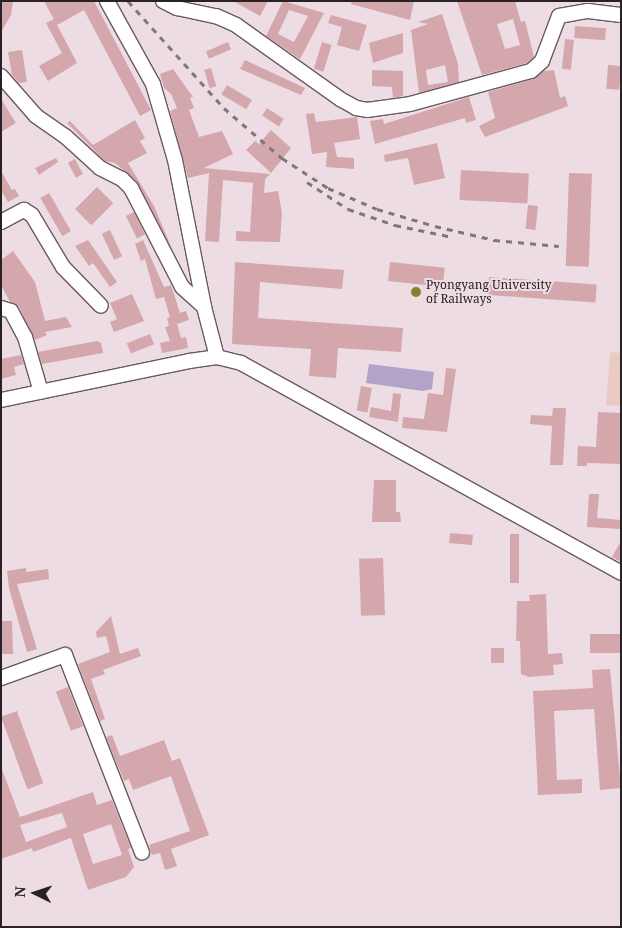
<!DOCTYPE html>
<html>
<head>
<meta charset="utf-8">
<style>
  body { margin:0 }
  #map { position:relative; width:622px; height:928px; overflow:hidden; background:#eedce5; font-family:"Noto Serif",serif }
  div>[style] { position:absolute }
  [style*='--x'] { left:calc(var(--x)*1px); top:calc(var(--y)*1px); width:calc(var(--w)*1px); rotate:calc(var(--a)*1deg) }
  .green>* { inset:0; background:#e9cbc4 }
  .water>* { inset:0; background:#b1a4c8 }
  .building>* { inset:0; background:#d3a7ac; transform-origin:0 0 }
  .roads { filter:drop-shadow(1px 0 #695a61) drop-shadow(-1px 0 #695a61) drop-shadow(0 1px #695a61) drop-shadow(0 -1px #695a61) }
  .minor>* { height:14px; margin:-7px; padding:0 7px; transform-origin:7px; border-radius:7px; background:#fff }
  .rail>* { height:3px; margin-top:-1.5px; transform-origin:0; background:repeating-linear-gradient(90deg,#81767b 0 6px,transparent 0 12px) }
  .dots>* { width:14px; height:14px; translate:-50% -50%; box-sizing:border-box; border:2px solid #eedce5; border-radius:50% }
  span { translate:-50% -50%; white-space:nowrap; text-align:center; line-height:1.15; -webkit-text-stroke:4px #eedce5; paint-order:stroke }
  .poi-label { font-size:12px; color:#282225 }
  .left { translate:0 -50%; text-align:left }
  .frame { position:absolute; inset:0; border:2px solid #282225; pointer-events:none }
  .north { position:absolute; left:10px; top:868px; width:50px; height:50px; -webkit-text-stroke:4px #eedce5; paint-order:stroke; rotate:274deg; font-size:14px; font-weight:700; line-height:20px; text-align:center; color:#282225 }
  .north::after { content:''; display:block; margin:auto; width:18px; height:22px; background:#282225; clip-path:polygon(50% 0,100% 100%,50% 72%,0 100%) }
</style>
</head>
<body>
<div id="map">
  <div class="green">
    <div style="clip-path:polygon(610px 352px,621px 353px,621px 406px,606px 405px)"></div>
  </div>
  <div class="water">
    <div style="clip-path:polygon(369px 364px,434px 372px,432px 389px,423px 391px,366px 383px)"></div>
  </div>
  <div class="building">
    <div style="clip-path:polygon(1px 1px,13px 1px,11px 15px,1px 32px)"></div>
    <div style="clip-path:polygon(44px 1px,94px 1px,151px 110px,140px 116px,84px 10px,57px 25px)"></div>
    <div style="clip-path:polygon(233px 1px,268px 1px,260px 16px)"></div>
    <div style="clip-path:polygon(evenodd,283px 1px,324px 13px,300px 59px,266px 36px,283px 1px,289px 10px,308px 16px,294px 42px,278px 34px,289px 10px)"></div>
    <div style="clip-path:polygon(352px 1px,414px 1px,410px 20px,351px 4px)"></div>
    <div style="clip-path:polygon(evenodd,457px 1px,515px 1px,521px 22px,525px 21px,534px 57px,527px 63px,482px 75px,457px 1px,513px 19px,520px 45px,505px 49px,497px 24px,513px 19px)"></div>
    <div style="clip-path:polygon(evenodd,442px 14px,458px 64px,459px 82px,419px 93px,411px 30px,428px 24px,418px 22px,442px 14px,445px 65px,448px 82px,428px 85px,426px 70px,445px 65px)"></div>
    <div style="clip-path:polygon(331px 15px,367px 25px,359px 51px,337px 45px,342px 27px,328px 23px)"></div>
    <div style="clip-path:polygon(54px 19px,77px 63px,48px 81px,39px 66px,62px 53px,46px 23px)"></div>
    <div style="left:575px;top:26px;width:31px;height:12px;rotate:4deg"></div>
    <div style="clip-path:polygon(403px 33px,403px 53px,373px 63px,369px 43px)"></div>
    <div style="left:565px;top:39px;width:9px;height:30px;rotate:6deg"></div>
    <div style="left:228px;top:42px;width:8px;height:24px;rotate:67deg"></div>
    <div style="left:322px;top:42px;width:10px;height:28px;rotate:17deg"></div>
    <div style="clip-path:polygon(22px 50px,27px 82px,19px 83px,12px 75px,8px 52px)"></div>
    <div style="clip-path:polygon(245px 60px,305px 88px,301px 95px,240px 69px)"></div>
    <div style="left:608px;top:65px;width:13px;height:24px;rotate:4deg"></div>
    <div style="left:211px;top:68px;width:19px;height:7px;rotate:74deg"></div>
    <div style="clip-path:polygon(173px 69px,193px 97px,190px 98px,194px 108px,189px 110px,199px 137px,222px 131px,233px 154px,204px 168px,270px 174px,265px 179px,264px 193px,278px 191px,282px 213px,280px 242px,236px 241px,236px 231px,250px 232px,253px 183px,223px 180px,219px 242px,205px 241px,209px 173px,188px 178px,170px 111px,177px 108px,171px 94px,164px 88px,160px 74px)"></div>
    <div style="clip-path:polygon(372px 70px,403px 71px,403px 96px,393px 98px,392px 87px,372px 86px)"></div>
    <div style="clip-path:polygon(554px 70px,560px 98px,565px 96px,568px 106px,485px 137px,479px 126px,495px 118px,488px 92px,533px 79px,544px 71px)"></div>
    <div style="left:227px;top:85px;width:29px;height:11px;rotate:31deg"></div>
    <div style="clip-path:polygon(469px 97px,476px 120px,466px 123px,465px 118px,375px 144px,370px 121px,383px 119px,384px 124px)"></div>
    <div style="clip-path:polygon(1px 99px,16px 123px,1px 132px)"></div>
    <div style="left:267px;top:108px;width:20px;height:9px;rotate:33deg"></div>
    <div style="clip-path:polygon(314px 113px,316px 122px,357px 117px,360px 139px,334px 143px,337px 157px,354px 158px,354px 169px,326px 167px,327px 152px,312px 154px,306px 114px)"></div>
    <div style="clip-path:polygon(135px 120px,145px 138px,140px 141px,147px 153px,128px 163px,154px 206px,172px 249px,137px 182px,115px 163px,105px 161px,67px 123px,70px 121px,93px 145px)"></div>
    <div style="clip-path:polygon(271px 130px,291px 148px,271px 173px,246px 150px,255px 141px,259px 144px)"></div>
    <div style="clip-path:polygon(437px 143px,445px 178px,414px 185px,408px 158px,385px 162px,384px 155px)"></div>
    <div style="clip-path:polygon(56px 158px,58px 162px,39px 175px,35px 168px)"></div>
    <div style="left:75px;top:159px;width:17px;height:8px;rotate:62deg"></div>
    <div style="left:461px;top:170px;width:68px;height:30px;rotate:3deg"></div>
    <div style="clip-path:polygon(1px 171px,12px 190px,15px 189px,19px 196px,8px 202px,1px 190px)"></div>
    <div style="left:569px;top:173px;width:23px;height:93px;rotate:2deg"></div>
    <div style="left:97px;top:187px;width:23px;height:31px;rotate:45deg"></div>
    <div style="left:49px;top:193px;width:44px;height:10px;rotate:60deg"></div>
    <div style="left:528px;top:205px;width:10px;height:24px;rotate:6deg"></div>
    <div style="left:134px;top:212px;width:25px;height:9px;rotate:64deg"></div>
    <div style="left:110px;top:230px;width:29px;height:9px;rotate:65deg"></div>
    <div style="clip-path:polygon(88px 240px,117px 282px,110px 287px,93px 263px,89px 266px,75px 246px)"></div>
    <div style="clip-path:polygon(143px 240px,164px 287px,171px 285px,172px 288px,180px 313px,186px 311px,189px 320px,177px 324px,181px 338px,186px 337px,188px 348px,162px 353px,160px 343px,170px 341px,165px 327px,169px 326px,167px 318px,170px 317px,164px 297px,156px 299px,145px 259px,141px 261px,135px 244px)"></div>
    <div style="clip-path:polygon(13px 251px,35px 282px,45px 321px,66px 317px,72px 327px,45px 332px,47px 335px,35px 340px,19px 307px,10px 302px,1px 285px,1px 260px)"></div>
    <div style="clip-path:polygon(235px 262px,344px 270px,342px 289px,260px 282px,258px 318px,403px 328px,401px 352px,338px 348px,336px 378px,309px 376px,311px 349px,232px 344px)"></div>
    <div style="left:390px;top:262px;width:55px;height:19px;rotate:6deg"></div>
    <div style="left:489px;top:277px;width:108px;height:18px;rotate:4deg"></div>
    <div style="clip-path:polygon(132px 294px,144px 321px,114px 332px,110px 322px,117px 319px,110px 303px)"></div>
    <div style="left:150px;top:334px;width:11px;height:25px;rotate:68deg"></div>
    <div style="clip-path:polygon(97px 341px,101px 343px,103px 353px,42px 364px,38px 352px)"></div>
    <div style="clip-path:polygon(21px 355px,24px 364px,14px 367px,16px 375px,1px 379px,1px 359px)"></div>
    <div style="clip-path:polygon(446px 368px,456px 369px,447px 432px,402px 428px,403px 417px,424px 419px,428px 393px,443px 395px)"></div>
    <div style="left:361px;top:386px;width:11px;height:25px;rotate:10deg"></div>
    <div style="clip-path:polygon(393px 393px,401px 394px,398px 422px,369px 417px,371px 407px,391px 411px)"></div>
    <div style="clip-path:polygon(553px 408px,566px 408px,563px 465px,550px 465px,552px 426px,530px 424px,531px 415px,552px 416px)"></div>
    <div style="clip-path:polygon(598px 412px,621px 413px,621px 464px,587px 463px,587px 466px,577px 466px,578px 446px,596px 447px)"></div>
    <div style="clip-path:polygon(374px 480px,396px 480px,396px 512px,400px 512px,401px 522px,372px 522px)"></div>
    <div style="clip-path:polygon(589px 494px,599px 494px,597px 518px,621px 520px,621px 529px,587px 527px)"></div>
    <div style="left:450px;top:533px;width:23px;height:10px;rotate:5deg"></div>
    <div style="left:510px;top:534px;width:9px;height:49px"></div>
    <div style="clip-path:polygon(621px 541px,621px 562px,612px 557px)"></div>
    <div style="left:383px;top:558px;width:57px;height:24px;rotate:88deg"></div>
    <div style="clip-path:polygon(26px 568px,26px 572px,48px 569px,49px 579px,17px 584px,37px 649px,27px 652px,9px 588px,7px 571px)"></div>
    <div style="clip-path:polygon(546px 594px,548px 654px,562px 653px,563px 664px,553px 665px,554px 675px,529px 677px,521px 674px,520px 641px,516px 641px,517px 601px,530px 601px,529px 595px)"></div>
    <div style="clip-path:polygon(111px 616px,120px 654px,138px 648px,141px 656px,103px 670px,105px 674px,91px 679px,105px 719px,100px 721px,78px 664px,110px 652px,106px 636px,97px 638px,96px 632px)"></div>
    <div style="clip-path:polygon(2px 621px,12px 621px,13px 654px,3px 654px,1px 651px)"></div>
    <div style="left:621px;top:634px;width:19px;height:31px;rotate:90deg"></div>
    <div style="left:504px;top:648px;width:15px;height:13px;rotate:90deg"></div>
    <div style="clip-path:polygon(610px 669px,621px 788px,600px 790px,594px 709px,554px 711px,557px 780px,582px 779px,582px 793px,538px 795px,533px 691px,593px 688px,592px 670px)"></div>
    <div style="left:68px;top:687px;width:42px;height:13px;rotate:69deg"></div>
    <div style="left:17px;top:711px;width:77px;height:17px;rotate:70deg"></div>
    <div style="clip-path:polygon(112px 735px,120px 756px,164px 740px,172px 761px,180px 758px,209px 835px,171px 849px,177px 866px,165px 870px,160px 853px,152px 855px,149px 845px,190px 831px,171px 776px,133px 790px,129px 779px,124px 781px,106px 737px)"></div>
    <div style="clip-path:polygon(evenodd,1px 767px,20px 817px,93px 792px,97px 805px,112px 800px,131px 848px,128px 849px,134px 867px,126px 877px,88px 890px,71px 838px,33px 852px,32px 848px,1px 859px,1px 767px,62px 813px,67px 827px,26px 842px,20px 825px,62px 813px,1px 767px,111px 824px,122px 855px,93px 864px,83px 834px,111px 824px)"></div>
  </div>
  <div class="roads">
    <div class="minor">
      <div style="--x:107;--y:1;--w:95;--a:61"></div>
      <div style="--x:153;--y:84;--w:79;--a:73.9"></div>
      <div style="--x:175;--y:160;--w:150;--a:78.8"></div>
      <div style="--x:204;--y:307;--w:52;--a:75.4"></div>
      <div style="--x:163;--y:1;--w:16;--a:27"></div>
      <div style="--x:177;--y:8;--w:40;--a:12"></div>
      <div style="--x:216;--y:16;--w:22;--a:24"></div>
      <div style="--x:236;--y:25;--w:128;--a:35.4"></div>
      <div style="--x:340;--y:99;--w:18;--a:29"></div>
      <div style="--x:356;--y:108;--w:11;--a:10"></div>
      <div style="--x:367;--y:110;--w:43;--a:-7.9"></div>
      <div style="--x:410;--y:104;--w:125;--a:-15.3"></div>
      <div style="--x:531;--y:71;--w:15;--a:-42"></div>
      <div style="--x:542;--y:61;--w:48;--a:-69.3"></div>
      <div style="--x:559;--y:16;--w:29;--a:-10"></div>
      <div style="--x:588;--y:11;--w:33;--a:7"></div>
      <div style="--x:1;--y:76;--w:53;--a:48.8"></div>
      <div style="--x:36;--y:116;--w:35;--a:35"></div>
      <div style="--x:65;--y:136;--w:47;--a:42.4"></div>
      <div style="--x:100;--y:168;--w:25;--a:27"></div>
      <div style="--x:122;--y:179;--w:13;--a:45"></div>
      <div style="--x:131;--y:188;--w:111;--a:62.7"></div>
      <div style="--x:182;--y:287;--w:30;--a:42"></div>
      <div style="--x:1;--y:222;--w:26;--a:-28"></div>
      <div style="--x:24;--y:210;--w:9;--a:32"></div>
      <div style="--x:32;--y:215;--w:61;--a:59.2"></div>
      <div style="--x:63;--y:267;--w:54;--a:45.7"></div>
      <div style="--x:1;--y:308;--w:10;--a:17"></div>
      <div style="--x:11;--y:311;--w:30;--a:62"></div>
      <div style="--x:25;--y:337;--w:57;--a:73.8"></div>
      <div style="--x:1;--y:400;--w:192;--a:-11.7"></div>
      <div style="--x:189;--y:361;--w:28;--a:-8"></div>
      <div style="--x:217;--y:357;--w:25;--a:14"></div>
      <div style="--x:241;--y:363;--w:434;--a:28.9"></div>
      <div style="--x:1;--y:678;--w:68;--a:-19.8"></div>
      <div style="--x:65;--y:655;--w:212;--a:68.7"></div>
    </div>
  </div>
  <div class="rail">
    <div style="--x:128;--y:1;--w:144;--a:48.1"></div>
    <div style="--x:224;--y:108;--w:77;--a:40.8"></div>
    <div style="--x:282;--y:158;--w:55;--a:33.1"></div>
    <div style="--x:328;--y:188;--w:53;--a:23.2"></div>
    <div style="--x:377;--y:209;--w:60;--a:16.3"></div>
    <div style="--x:435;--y:226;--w:61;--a:13.3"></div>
    <div style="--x:494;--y:240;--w:65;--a:5.3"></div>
    <div style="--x:307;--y:182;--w:49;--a:33.4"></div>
    <div style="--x:348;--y:209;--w:50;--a:18.8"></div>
    <div style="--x:395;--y:225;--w:59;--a:11.7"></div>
  </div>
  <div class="dots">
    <div style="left:416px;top:292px;background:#898027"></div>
  </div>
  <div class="poi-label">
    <span class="left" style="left:426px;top:292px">Pyongyang University<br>of Railways</span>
  </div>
  <div class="frame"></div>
  <div class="north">N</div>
</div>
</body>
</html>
